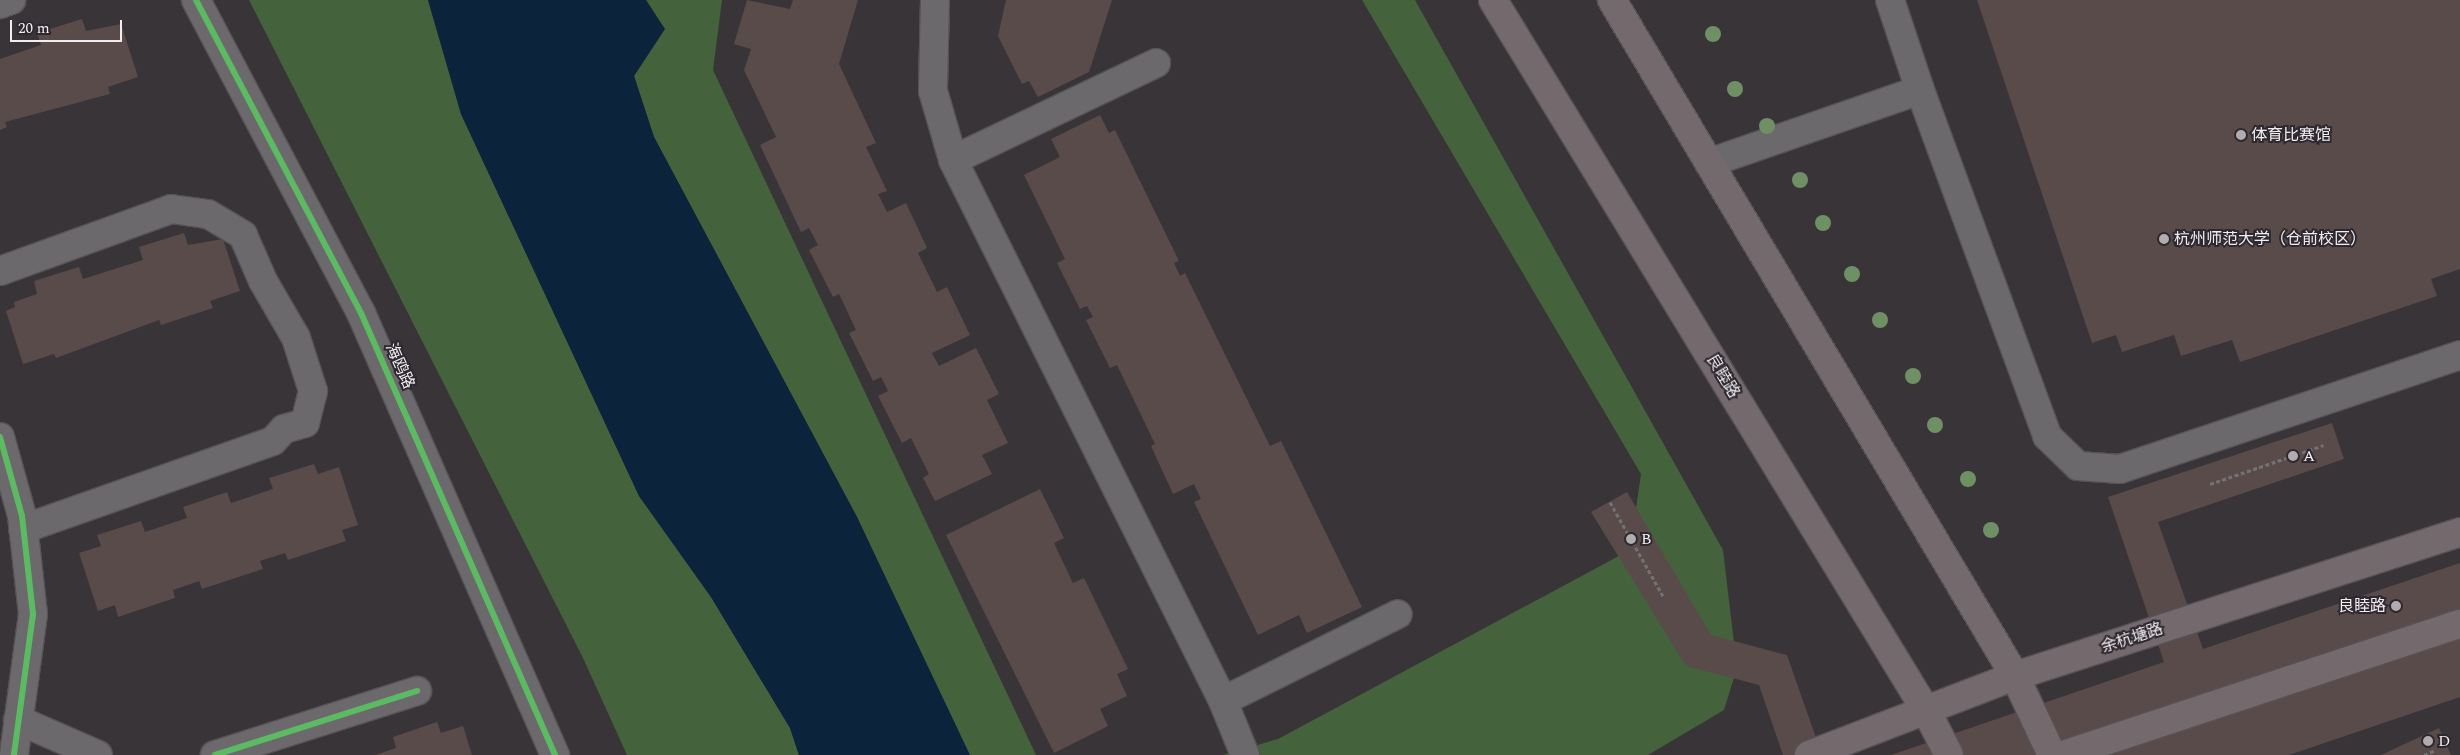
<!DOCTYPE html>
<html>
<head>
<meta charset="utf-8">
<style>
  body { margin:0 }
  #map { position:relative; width:2460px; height:755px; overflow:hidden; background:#383438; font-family:Spectral,"Noto Sans SC",serif }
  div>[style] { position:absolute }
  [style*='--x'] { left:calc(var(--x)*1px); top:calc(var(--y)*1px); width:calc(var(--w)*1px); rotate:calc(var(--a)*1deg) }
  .green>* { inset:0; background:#44623b }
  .water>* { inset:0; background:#0b243b }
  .building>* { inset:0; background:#5a4b4b }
  .path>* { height:3px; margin-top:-1.5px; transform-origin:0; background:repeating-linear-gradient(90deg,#737173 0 4px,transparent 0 6.5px) }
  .roads { filter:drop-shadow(1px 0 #565256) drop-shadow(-1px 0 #565256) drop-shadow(0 1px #565256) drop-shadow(0 -1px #565256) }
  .minor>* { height:28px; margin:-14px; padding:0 14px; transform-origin:14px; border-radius:14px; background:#6b696b }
  .major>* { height:28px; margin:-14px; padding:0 14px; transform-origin:14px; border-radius:14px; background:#746a6d }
  .cycleway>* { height:6px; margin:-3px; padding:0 3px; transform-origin:3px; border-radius:3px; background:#5cba63 }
  .trees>* { width:16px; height:16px; margin:-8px; border-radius:50%; background:#6f8f65 }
  .dots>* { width:14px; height:14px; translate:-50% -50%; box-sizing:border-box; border:2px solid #2e292f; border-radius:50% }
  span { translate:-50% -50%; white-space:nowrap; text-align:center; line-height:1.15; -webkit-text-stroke:4px #2e292f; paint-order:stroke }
  .poi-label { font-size:16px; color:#f0ecf0 }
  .left { translate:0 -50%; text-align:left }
  .right { translate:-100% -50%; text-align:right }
  .street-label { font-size:16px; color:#f0ecf0 }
  .scale { position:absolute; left:10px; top:20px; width:112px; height:22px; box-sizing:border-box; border:2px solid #f0ecf0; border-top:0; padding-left:6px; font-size:15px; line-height:18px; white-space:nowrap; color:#f0ecf0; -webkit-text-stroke:4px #2e292f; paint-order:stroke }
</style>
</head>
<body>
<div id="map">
  <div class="green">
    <div style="clip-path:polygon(249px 0,428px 0,461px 114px,639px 496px,711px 597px,790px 728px,799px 755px,627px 755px,583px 658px)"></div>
    <div style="clip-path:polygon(646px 0,722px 0,713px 70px,1036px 755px,970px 755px,958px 735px,857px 517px,654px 137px,634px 76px,664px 29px)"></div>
    <div style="clip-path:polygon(1362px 0,1415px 0,1723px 550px,1737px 668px,1724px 710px,1648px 755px,1223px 755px,1278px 739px,1630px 550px,1641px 474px)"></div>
  </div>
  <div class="water">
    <div style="clip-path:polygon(428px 0,646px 0,665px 29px,634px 76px,654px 137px,857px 517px,970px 755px,799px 755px,790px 728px,711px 597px,639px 496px,461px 114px)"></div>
  </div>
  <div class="building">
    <div style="clip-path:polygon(747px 0,790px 9px,793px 0,858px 0,839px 64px,876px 143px,866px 147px,887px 191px,878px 194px,887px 212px,906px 203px,927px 248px,918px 253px,937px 292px,947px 287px,970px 335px,932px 353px,939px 366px,976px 348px,999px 394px,987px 400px,1008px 443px,982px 455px,992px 474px,935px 501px,923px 478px,929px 474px,911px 438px,902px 443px,878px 396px,888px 391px,881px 377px,873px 381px,849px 333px,856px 330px,839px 294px,833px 297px,809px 250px,818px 245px,809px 228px,801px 232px,760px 145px,776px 137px,744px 70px,751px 49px,734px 44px)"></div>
    <div style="clip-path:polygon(1006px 0,1112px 0,1089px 72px,1038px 97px,1029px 81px,1022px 84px,998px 36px)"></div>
    <div style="clip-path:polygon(1977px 0,2460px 0,2460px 269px,2431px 279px,2437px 296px,2240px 362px,2232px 340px,2181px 356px,2174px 335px,2122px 352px,2116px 335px,2092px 343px)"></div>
    <div style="clip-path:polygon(82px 19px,86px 31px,121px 24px,138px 77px,108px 87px,110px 94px,5px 122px,7px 127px,0 130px,0 59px,41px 45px,37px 33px)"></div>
    <div style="clip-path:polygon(1100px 115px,1109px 133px,1115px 130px,1179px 261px,1174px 263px,1180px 276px,1185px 273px,1270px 446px,1281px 441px,1362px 607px,1307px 633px,1299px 615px,1258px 635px,1194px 502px,1201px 499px,1194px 484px,1173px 494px,1151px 446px,1155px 444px,1117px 365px,1110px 368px,1086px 320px,1093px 317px,1087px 306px,1080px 309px,1057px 263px,1065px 259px,1024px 175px,1060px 157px,1051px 139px)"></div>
    <div style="clip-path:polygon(184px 233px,188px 245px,223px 239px,240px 291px,210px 301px,213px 308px,161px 325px,159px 320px,56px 358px,54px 354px,23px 364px,6px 311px,15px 307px,14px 302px,37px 294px,34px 281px,79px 267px,83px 279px,143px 260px,139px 247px)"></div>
    <div style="clip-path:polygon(2332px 423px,2344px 459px,2158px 522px,2203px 649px,2460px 563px,2460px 697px,2289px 755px,1891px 755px,2164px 662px,2108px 497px)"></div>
    <div style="clip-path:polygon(314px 464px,318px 474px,339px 467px,358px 525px,342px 530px,346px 541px,288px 560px,285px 553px,260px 561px,263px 569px,202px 589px,199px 581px,173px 590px,175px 598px,118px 617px,115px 605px,98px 611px,79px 553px,101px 546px,97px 535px,141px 521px,145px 532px,187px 518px,183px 507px,227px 492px,231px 503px,273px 489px,269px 478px)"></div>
    <div style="clip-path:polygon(1040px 489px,1064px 538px,1054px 543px,1073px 583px,1084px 578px,1128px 669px,1117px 674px,1127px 696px,1100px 709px,1108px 726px,1054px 753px,946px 535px)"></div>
    <div style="clip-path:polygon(1627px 492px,1711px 635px,1787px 655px,1822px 755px,1783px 755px,1759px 685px,1686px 666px,1591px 512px)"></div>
    <div style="clip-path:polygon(437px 722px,441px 733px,463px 726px,472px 755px,375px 755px,396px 748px,393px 737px)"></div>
    <div style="clip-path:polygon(2439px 728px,2451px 755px,2381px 755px)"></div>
  </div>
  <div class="path">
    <div style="--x:2210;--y:484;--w:120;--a:-18.9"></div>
    <div style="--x:1610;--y:502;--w:108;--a:60.6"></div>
    <div style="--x:2424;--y:755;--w:12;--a:-24"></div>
  </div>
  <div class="roads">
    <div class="minor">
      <div style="--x:196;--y:0;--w:354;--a:62.2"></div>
      <div style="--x:361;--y:313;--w:483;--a:66.3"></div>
      <div style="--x:935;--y:0;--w:91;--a:91.3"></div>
      <div style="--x:933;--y:91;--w:72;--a:73.8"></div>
      <div style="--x:953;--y:160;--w:605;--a:63.48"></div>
      <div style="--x:0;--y:4;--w:12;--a:-20"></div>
      <div style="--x:1920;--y:90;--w:369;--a:69.8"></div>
      <div style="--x:2047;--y:436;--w:43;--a:44.1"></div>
      <div style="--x:2078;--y:466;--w:42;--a:4.1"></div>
      <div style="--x:2120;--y:469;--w:359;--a:-18.5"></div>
      <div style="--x:953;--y:160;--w:225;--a:-25.5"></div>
      <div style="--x:1709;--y:163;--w:223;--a:-19.1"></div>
      <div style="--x:1920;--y:90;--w:95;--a:-108.4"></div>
      <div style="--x:0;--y:271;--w:182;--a:-19.9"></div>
      <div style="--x:171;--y:209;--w:37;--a:8"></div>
      <div style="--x:208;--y:214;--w:41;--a:31"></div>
      <div style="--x:243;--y:235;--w:50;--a:66.5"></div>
      <div style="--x:263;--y:281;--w:66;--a:59.9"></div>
      <div style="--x:296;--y:338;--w:56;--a:72.2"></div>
      <div style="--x:313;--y:391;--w:33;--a:104"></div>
      <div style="--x:305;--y:423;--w:22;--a:164"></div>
      <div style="--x:284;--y:429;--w:16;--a:133"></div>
      <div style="--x:273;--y:441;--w:265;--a:160.6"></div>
      <div style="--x:0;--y:437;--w:82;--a:74.4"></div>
      <div style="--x:22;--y:516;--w:99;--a:83.6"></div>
      <div style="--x:33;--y:614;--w:142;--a:97.7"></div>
      <div style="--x:18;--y:720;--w:87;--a:23.6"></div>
      <div style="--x:215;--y:755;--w:212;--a:-17.6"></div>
      <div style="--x:1245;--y:755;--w:58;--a:-112.2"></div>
      <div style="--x:1223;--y:701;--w:195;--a:-26.4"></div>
    </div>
    <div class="major">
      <div style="--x:1493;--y:0;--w:834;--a:58.64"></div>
      <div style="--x:1927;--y:712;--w:48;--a:62.9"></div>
      <div style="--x:1612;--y:0;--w:787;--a:59.2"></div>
      <div style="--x:2015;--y:676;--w:87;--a:64.9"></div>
      <div style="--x:1809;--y:755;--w:221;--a:-21"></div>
      <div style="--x:2015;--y:676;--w:468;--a:-17.9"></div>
      <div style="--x:2063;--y:755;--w:418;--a:-18.3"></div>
    </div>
  </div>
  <div class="cycleway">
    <div style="--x:196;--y:0;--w:354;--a:62.2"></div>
    <div style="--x:361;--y:313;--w:483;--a:66.3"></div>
    <div style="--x:0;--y:437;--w:82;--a:74.4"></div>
    <div style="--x:22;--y:516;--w:99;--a:83.6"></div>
    <div style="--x:33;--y:614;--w:142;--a:97.7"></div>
    <div style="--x:215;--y:755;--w:212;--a:-17.6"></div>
  </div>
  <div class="trees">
    <div style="left:1713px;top:34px"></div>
    <div style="left:1735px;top:89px"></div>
    <div style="left:1767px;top:126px"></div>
    <div style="left:1800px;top:180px"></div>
    <div style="left:1823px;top:223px"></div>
    <div style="left:1852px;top:274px"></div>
    <div style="left:1880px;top:320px"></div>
    <div style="left:1913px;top:376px"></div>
    <div style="left:1935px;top:425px"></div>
    <div style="left:1968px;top:479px"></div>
    <div style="left:1991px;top:530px"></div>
  </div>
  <div class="dots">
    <div style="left:2241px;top:135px;background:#b0acb0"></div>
    <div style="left:2164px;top:239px;background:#b0acb0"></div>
    <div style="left:2293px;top:456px;background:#b0acb0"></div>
    <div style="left:1631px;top:539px;background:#b0acb0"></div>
    <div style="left:2396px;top:606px;background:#b0acb0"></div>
    <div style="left:2428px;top:741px;background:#b0acb0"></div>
  </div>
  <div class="poi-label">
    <span class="left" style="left:2251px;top:135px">体育比赛馆</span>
    <span class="left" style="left:2174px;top:239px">杭州师范大学（仓前校区）</span>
    <span class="left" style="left:2303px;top:456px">A</span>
    <span class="left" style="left:1641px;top:539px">B</span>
    <span class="right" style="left:2386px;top:606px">良睦路</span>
    <span class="left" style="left:2438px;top:741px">D</span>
  </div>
  <div class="street-label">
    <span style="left:400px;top:366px;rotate:66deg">海鸥路</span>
    <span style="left:1723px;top:376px;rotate:59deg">良睦路</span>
    <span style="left:2132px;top:638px;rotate:-18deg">余杭塘路</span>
  </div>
  <div class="scale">20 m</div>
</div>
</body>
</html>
